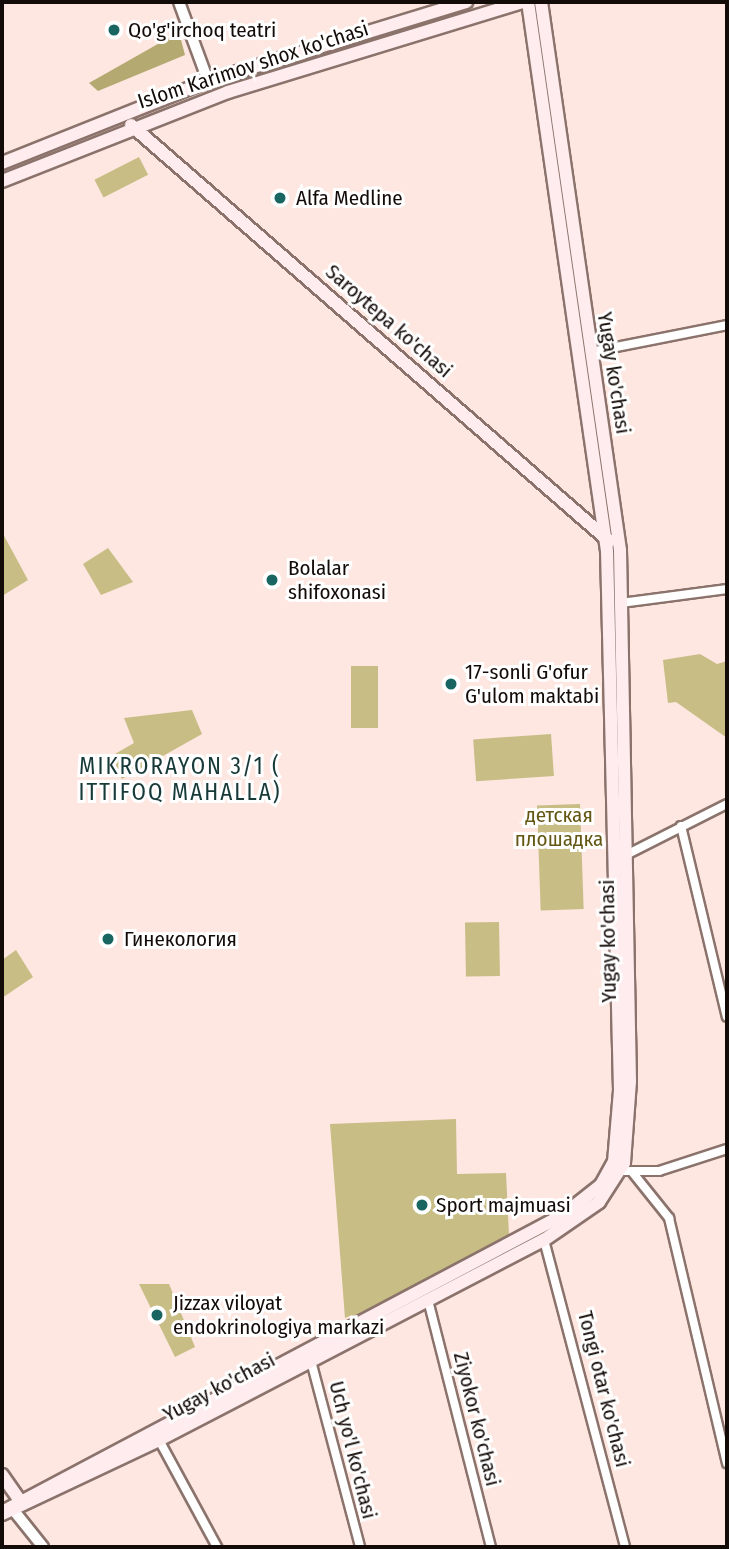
<!DOCTYPE html>
<html>
<head>
<meta charset="utf-8">
<style>
  body { margin:0 }
  #map { position:relative; width:729px; height:1549px; overflow:hidden; background:#fde7e0; font-family:"Fira Sans Condensed",sans-serif }
  div>[style] { position:absolute }
  [style*='--x'] { left:calc(var(--x)*1px); top:calc(var(--y)*1px); width:calc(var(--w)*1px); rotate:calc(var(--a)*1deg) }
  .green>* { inset:0; background:#c8bd85; transform-origin:0 0 }
  .forest>* { inset:0; background:#b4a970 }
  .roads { filter:drop-shadow(2px 0 #8b736c) drop-shadow(-2px 0 #8b736c) drop-shadow(0 2px #8b736c) drop-shadow(0 -2px #8b736c) }
  .minor>* { height:8px; margin:-4px; padding:0 4px; transform-origin:4px; border-radius:4px; background:#fff }
  .tertiary>* { height:10px; margin:-5px; padding:0 5px; transform-origin:5px; border-radius:5px; background:#fff }
  .secondary>* { height:12px; margin:-6px; padding:0 6px; transform-origin:6px; border-radius:6px; background:#feecee }
  .dots>* { width:19px; height:19px; translate:-50% -50%; box-sizing:border-box; border:4px solid #fff; border-radius:50% }
  span { translate:-50% -50%; white-space:nowrap; text-align:center; line-height:1.15; -webkit-text-stroke:6px #fff; paint-order:stroke }
  .poi-label { font-size:21px; color:#130b08 }
  .left { translate:0 -50%; text-align:left }
  .street-label { font-size:21px; color:#130b08 }
  .park-label { font-size:21px; color:#635713 }
  .neighbourhood-label { font-size:23px; color:#173937; letter-spacing:2px }
  .frame { position:absolute; inset:0; border:4px solid #130b08; pointer-events:none }
</style>
</head>
<body>
<div id="map">
  <div class="green">
    <div style="left:139px;top:157px;width:20px;height:50px;rotate:63deg"></div>
    <div style="clip-path:polygon(2px 532px,28px 580px,2px 596px)"></div>
    <div style="clip-path:polygon(108px 548px,133px 582px,101px 595px,83px 564px)"></div>
    <div style="clip-path:polygon(700px 654px,717px 664px,727px 661px,727px 738px,676px 702px,668px 703px,663px 660px)"></div>
    <div style="left:351px;top:666px;width:27px;height:62px"></div>
    <div style="clip-path:polygon(192px 710px,202px 734px,122px 779px,108px 758px,134px 743px,124px 718px)"></div>
    <div style="left:551px;top:734px;width:42px;height:78px;rotate:86deg"></div>
    <div style="left:580px;top:804px;width:105px;height:43px;rotate:88deg"></div>
    <div style="left:499px;top:922px;width:54px;height:34px;rotate:89deg"></div>
    <div style="clip-path:polygon(16px 950px,33px 977px,2px 998px,2px 960px)"></div>
    <div style="clip-path:polygon(456px 1119px,457px 1174px,506px 1173px,509px 1235px,353px 1320px,352px 1315px,345px 1318px,330px 1124px)"></div>
    <div style="clip-path:polygon(139px 1284px,169px 1284px,195px 1347px,175px 1357px)"></div>
  </div>
  <div class="forest">
    <div style="clip-path:polygon(179px 32px,185px 55px,98px 91px,89px 83px)"></div>
  </div>
  <div class="roads">
    <div class="minor">
      <div style="--x:591;--y:352;--w:139;--a:-11.2"></div>
      <div style="--x:621;--y:603;--w:107;--a:-7.5"></div>
      <div style="--x:681;--y:826;--w:196;--a:76.5"></div>
      <div style="--x:626;--y:855;--w:113;--a:-26.8"></div>
      <div style="--x:621;--y:1171;--w:38;--a:0"></div>
      <div style="--x:659;--y:1171;--w:71;--a:-17.9"></div>
      <div style="--x:633;--y:1173;--w:58;--a:51.3"></div>
      <div style="--x:669;--y:1218;--w:252;--a:76.7"></div>
      <div style="--x:544;--y:1240;--w:318;--a:75.2"></div>
      <div style="--x:428;--y:1300;--w:255;--a:75.7"></div>
      <div style="--x:311;--y:1361;--w:192;--a:75.2"></div>
      <div style="--x:159;--y:1440;--w:122;--a:61.5"></div>
    </div>
    <div class="tertiary">
      <div style="--x:179;--y:2;--w:84;--a:69.8"></div>
      <div style="--x:15;--y:1512;--w:45;--a:51.3"></div>
    </div>
    <div class="secondary">
      <div style="--x:131;--y:125;--w:634;--a:41.03"></div>
      <div style="--x:2;--y:163;--w:222;--a:-21.7"></div>
      <div style="--x:208;--y:81;--w:270;--a:-17"></div>
      <div style="--x:2;--y:181;--w:243;--a:-21.5"></div>
      <div style="--x:228;--y:92;--w:308;--a:-17"></div>
      <div style="--x:2;--y:1475;--w:35;--a:55"></div>
      <div style="--x:2;--y:1512;--w:635;--a:-27.9"></div>
      <div style="--x:563;--y:1215;--w:48;--a:-38.3"></div>
      <div style="--x:601;--y:1185;--w:26;--a:-61"></div>
      <div style="--x:614;--y:1162;--w:72;--a:-85.2"></div>
      <div style="--x:620;--y:1090;--w:539;--a:-91.38"></div>
      <div style="--x:607;--y:551;--w:555;--a:-98.19"></div>
      <div style="--x:2;--y:1514;--w:174;--a:-25.2"></div>
      <div style="--x:159;--y:1440;--w:434;--a:-27.5"></div>
      <div style="--x:544;--y:1240;--w:67;--a:-34.6"></div>
      <div style="--x:599;--y:1202;--w:46;--a:-57.3"></div>
      <div style="--x:624;--y:1163;--w:82;--a:-85.8"></div>
      <div style="--x:630;--y:1081;--w:531;--a:-91.08"></div>
      <div style="--x:620;--y:550;--w:554;--a:-98.2"></div>
    </div>
  </div>
  <div class="dots">
    <div style="left:114px;top:30px;background:#186561"></div>
    <div style="left:280px;top:198px;background:#186561"></div>
    <div style="left:272px;top:580px;background:#186561"></div>
    <div style="left:451px;top:684px;background:#186561"></div>
    <div style="left:108px;top:939px;background:#186561"></div>
    <div style="left:422px;top:1205px;background:#186561"></div>
    <div style="left:157px;top:1315px;background:#186561"></div>
  </div>
  <div class="poi-label">
    <span class="left" style="left:128px;top:30px">Qo'g'irchoq teatri</span>
    <span class="left" style="left:296px;top:198px">Alfa Medline</span>
    <span class="left" style="left:288px;top:580px">Bolalar<br>shifoxonasi</span>
    <span class="left" style="left:465px;top:684px">17-sonli G'ofur<br>G'ulom maktabi</span>
    <span class="left" style="left:124px;top:939px">Гинекология</span>
    <span class="left" style="left:436px;top:1205px">Sport majmuasi</span>
    <span class="left" style="left:173px;top:1315px">Jizzax viloyat<br>endokrinologiya markazi</span>
  </div>
  <div class="street-label">
    <span style="left:253px;top:65px;rotate:-18deg">Islom Karimov shox ko'chasi</span>
    <span style="left:389px;top:321px;rotate:41deg">Saroytepa ko'chasi</span>
    <span style="left:614px;top:373px;rotate:81deg">Yugay ko'chasi</span>
    <span style="left:608px;top:941px;rotate:-91deg">Yugay ko'chasi</span>
    <span style="left:219px;top:1387px;rotate:-28deg">Yugay ko'chasi</span>
    <span style="left:604px;top:1389px;rotate:76deg">Tongi otar ko'chasi</span>
    <span style="left:477px;top:1419px;rotate:76deg">Ziyokor ko'chasi</span>
    <span style="left:353px;top:1450px;rotate:76deg">Uch yo'l ko'chasi</span>
  </div>
  <div class="park-label">
    <span style="left:559px;top:827px">детская<br>плошадка</span>
  </div>
  <div class="neighbourhood-label">
    <span style="left:180px;top:779px">MIKRORAYON 3/1 (<br>ITTIFOQ MAHALLA)</span>
  </div>
  <div class="frame"></div>
</div>
</body>
</html>
